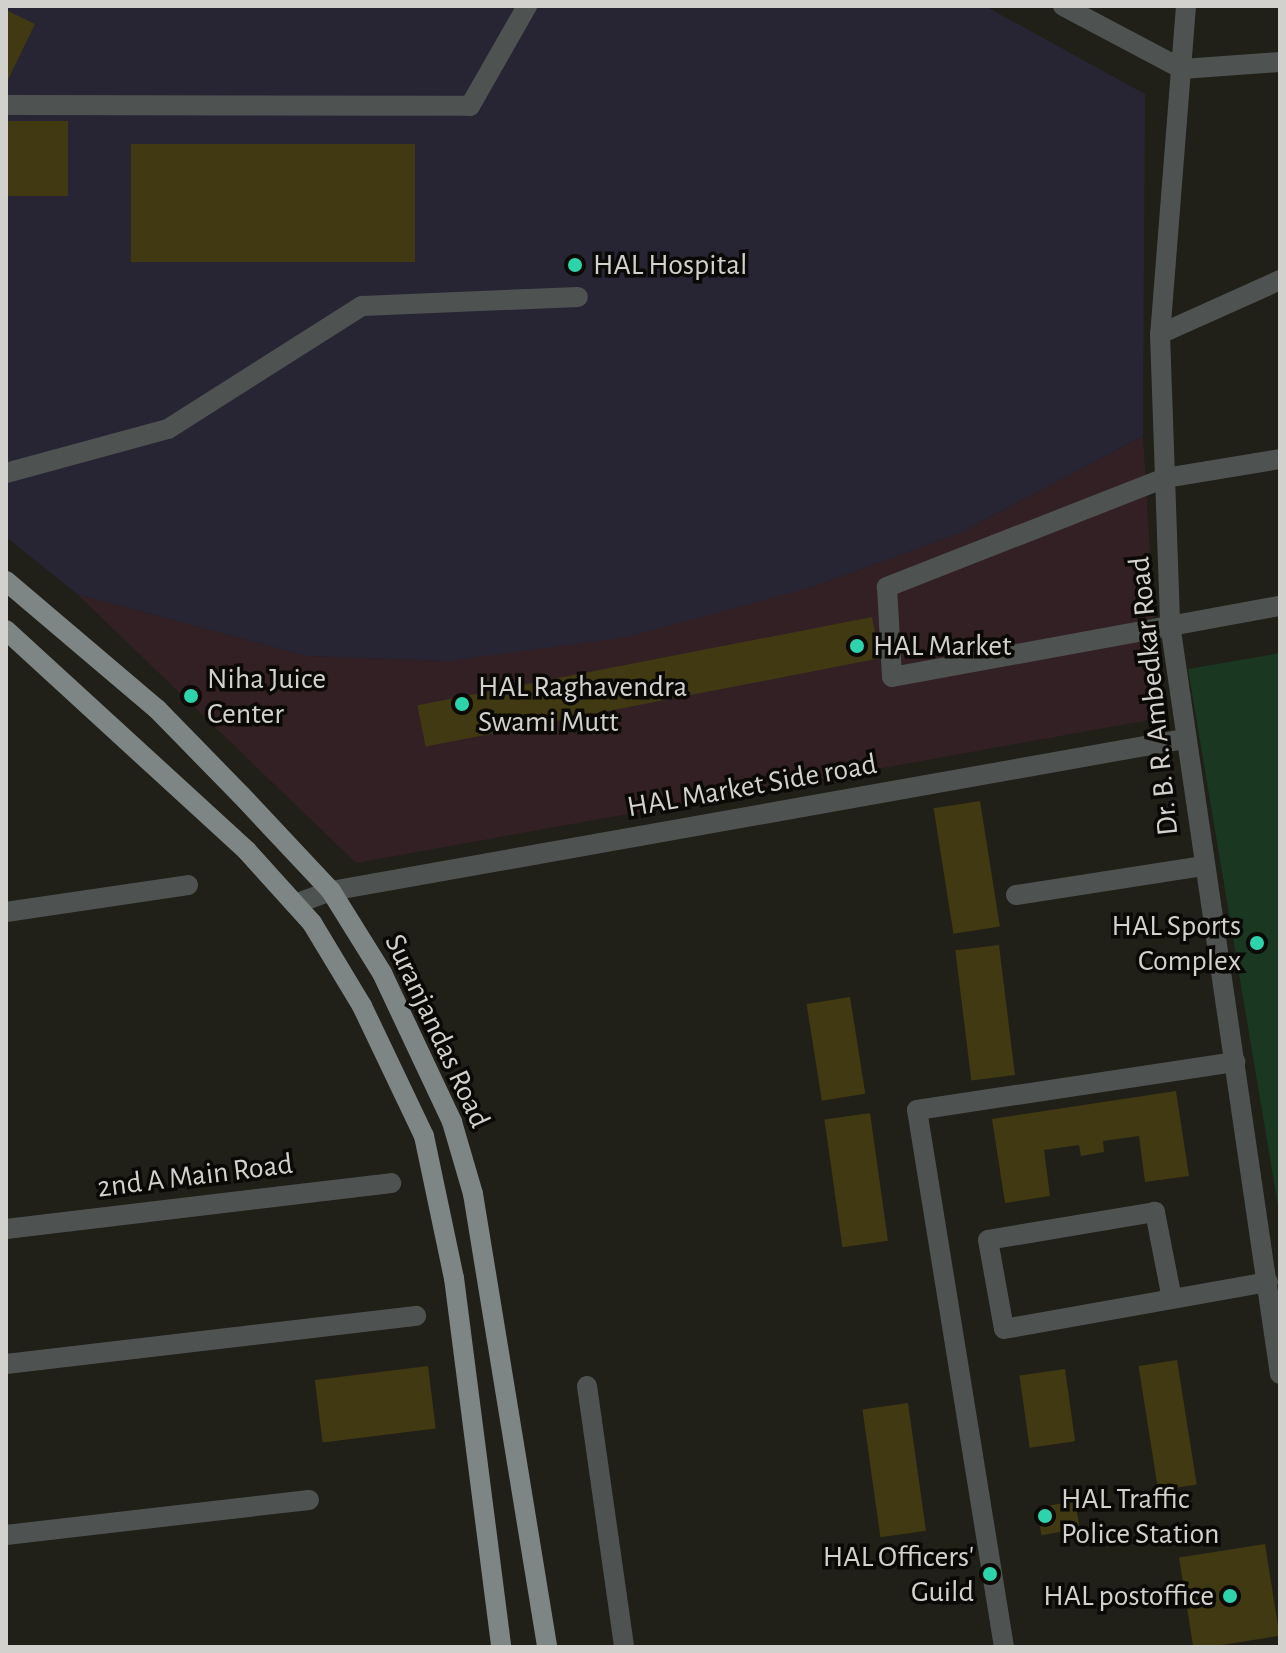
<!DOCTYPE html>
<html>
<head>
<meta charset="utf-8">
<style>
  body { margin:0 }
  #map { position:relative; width:1286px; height:1653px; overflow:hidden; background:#201f18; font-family:"Alegreya Sans",sans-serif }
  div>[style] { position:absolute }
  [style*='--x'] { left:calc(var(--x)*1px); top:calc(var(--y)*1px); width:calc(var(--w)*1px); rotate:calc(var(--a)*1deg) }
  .commercial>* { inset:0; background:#332025 }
  .medical>* { inset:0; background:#272434 }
  .green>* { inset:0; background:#1a3721 }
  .building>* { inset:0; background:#403911; transform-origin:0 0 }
  .minor>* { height:20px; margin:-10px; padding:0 10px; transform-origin:10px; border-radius:10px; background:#4e5352 }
  .major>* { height:20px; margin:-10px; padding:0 10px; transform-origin:10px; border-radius:10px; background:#7d8684 }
  .dots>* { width:22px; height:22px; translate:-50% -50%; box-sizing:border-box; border:4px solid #0a0906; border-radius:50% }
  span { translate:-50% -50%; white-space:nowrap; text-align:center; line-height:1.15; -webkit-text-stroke:7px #0a0906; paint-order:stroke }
  .poi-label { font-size:30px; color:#d2d1cd }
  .left { translate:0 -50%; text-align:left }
  .right { translate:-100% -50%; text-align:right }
  .street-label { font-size:30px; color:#d2d1cd }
  .frame { position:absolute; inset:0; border:8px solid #d2d1cd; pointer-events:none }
</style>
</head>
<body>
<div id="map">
  <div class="commercial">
    <div style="clip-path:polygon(1143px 436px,1160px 718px,356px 863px,77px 594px,307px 656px,449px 661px,812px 587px,960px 533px)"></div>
  </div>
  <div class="medical">
    <div style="clip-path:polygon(6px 6px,985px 6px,1145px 94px,1143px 436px,960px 533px,812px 587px,627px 637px,449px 661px,307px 656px,77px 594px,6px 537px)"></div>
  </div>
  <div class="green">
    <div style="clip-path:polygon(1280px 653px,1280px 1218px,1188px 669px)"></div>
  </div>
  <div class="building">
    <div style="clip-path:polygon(6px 10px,35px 24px,6px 84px)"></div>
    <div style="left:6px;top:121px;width:62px;height:75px"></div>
    <div style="left:131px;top:144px;width:284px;height:118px"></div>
    <div style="left:872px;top:617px;width:42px;height:463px;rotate:79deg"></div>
    <div style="left:980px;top:801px;width:127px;height:47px;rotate:81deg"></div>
    <div style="left:999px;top:945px;width:131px;height:44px;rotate:83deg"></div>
    <div style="left:850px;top:997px;width:98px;height:44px;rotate:81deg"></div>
    <div style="clip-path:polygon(1176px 1091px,1189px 1176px,1145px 1182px,1139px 1136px,1103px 1141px,1104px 1152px,1081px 1156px,1079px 1145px,1044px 1150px,1050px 1196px,1005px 1203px,992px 1119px)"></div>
    <div style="left:870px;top:1113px;width:129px;height:46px;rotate:82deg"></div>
    <div style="left:1177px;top:1360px;width:126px;height:39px;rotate:81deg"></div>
    <div style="left:428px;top:1366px;width:63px;height:114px;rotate:83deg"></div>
    <div style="left:1065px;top:1369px;width:73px;height:46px;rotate:82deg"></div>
    <div style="left:908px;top:1403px;width:129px;height:46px;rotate:82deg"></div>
    <div style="left:1075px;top:1501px;width:28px;height:39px;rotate:80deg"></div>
    <div style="left:1265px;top:1544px;width:93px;height:87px;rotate:81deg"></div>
  </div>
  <div class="minor">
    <div style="--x:1063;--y:6;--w:135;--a:27.9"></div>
    <div style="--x:1182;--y:69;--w:98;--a:-4.1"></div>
    <div style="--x:1186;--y:6;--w:329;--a:94.5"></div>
    <div style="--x:1160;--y:334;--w:290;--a:88"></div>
    <div style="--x:1170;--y:624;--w:758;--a:81.66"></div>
    <div style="--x:6;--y:105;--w:464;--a:0.1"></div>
    <div style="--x:470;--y:106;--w:115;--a:-60.3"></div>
    <div style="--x:1160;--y:334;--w:132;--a:-24.2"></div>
    <div style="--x:1280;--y:459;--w:117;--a:170.6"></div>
    <div style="--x:1165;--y:478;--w:299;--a:158.6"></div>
    <div style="--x:887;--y:587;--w:90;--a:86.8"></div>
    <div style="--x:892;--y:677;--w:394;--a:-10.4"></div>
    <div style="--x:6;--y:473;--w:168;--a:-15.2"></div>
    <div style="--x:168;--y:429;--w:230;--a:-32.4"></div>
    <div style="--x:362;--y:306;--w:216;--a:-2.4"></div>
    <div style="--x:1016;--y:895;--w:190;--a:-8.8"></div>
    <div style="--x:295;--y:904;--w:38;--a:-20"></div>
    <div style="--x:331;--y:891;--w:866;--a:-10.1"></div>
    <div style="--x:6;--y:912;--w:184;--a:-8.4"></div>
    <div style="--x:6;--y:1229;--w:388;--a:-6.8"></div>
    <div style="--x:1172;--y:1299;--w:89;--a:-101.1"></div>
    <div style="--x:1155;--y:1212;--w:169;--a:170.5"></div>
    <div style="--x:988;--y:1240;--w:90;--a:79.8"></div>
    <div style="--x:1004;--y:1329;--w:268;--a:-10.1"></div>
    <div style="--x:6;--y:1364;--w:413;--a:-6.7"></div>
    <div style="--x:587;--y:1386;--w:264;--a:81.9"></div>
    <div style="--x:6;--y:1535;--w:305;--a:-6.6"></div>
    <div style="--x:1004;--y:1647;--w:544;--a:-99.2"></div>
    <div style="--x:917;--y:1110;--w:322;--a:-8.6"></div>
  </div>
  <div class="major">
    <div style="--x:6;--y:581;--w:198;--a:40.3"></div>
    <div style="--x:157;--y:709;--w:120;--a:45.7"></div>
    <div style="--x:241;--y:795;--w:132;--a:46.8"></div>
    <div style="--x:331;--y:891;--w:97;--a:58.1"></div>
    <div style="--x:382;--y:973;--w:165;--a:64.8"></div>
    <div style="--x:452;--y:1122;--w:75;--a:73.7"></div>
    <div style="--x:473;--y:1194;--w:459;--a:80.7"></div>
    <div style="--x:6;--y:630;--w:327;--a:42.5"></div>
    <div style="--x:247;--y:851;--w:97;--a:47.9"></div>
    <div style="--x:312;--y:923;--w:97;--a:58.9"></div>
    <div style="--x:362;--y:1006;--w:144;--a:64.5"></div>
    <div style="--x:424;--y:1136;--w:145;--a:78.1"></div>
    <div style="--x:454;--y:1278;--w:372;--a:82.7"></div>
  </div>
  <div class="dots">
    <div style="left:575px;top:265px;background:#2dd4ab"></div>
    <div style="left:857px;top:646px;background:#2dd4ab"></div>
    <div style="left:191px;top:696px;background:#2dd4ab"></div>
    <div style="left:462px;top:704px;background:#2dd4ab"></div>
    <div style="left:1257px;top:943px;background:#2dd4ab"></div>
    <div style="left:1045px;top:1516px;background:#2dd4ab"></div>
    <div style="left:990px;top:1574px;background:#2dd4ab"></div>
    <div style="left:1230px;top:1596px;background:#2dd4ab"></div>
  </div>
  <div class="poi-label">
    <span class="left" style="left:593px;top:265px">HAL Hospital</span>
    <span class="left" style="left:873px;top:646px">HAL Market</span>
    <span class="left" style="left:207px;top:696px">Niha Juice<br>Center</span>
    <span class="left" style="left:478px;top:704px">HAL Raghavendra<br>Swami Mutt</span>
    <span class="right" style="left:1241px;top:943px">HAL Sports<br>Complex</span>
    <span class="left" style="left:1061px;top:1516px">HAL Traffic<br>Police Station</span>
    <span class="right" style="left:974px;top:1574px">HAL Officers'<br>Guild</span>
    <span class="right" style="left:1214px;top:1596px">HAL postoffice</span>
  </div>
  <div class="street-label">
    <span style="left:1154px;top:696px;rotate:-96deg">Dr. B. R. Ambedkar Road</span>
    <span style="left:752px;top:786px;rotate:-10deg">HAL Market Side road</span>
    <span style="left:437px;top:1031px;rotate:65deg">Suranjandas Road</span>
    <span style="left:195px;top:1176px;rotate:-7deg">2nd A Main Road</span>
  </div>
  <div class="frame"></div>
</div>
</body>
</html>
